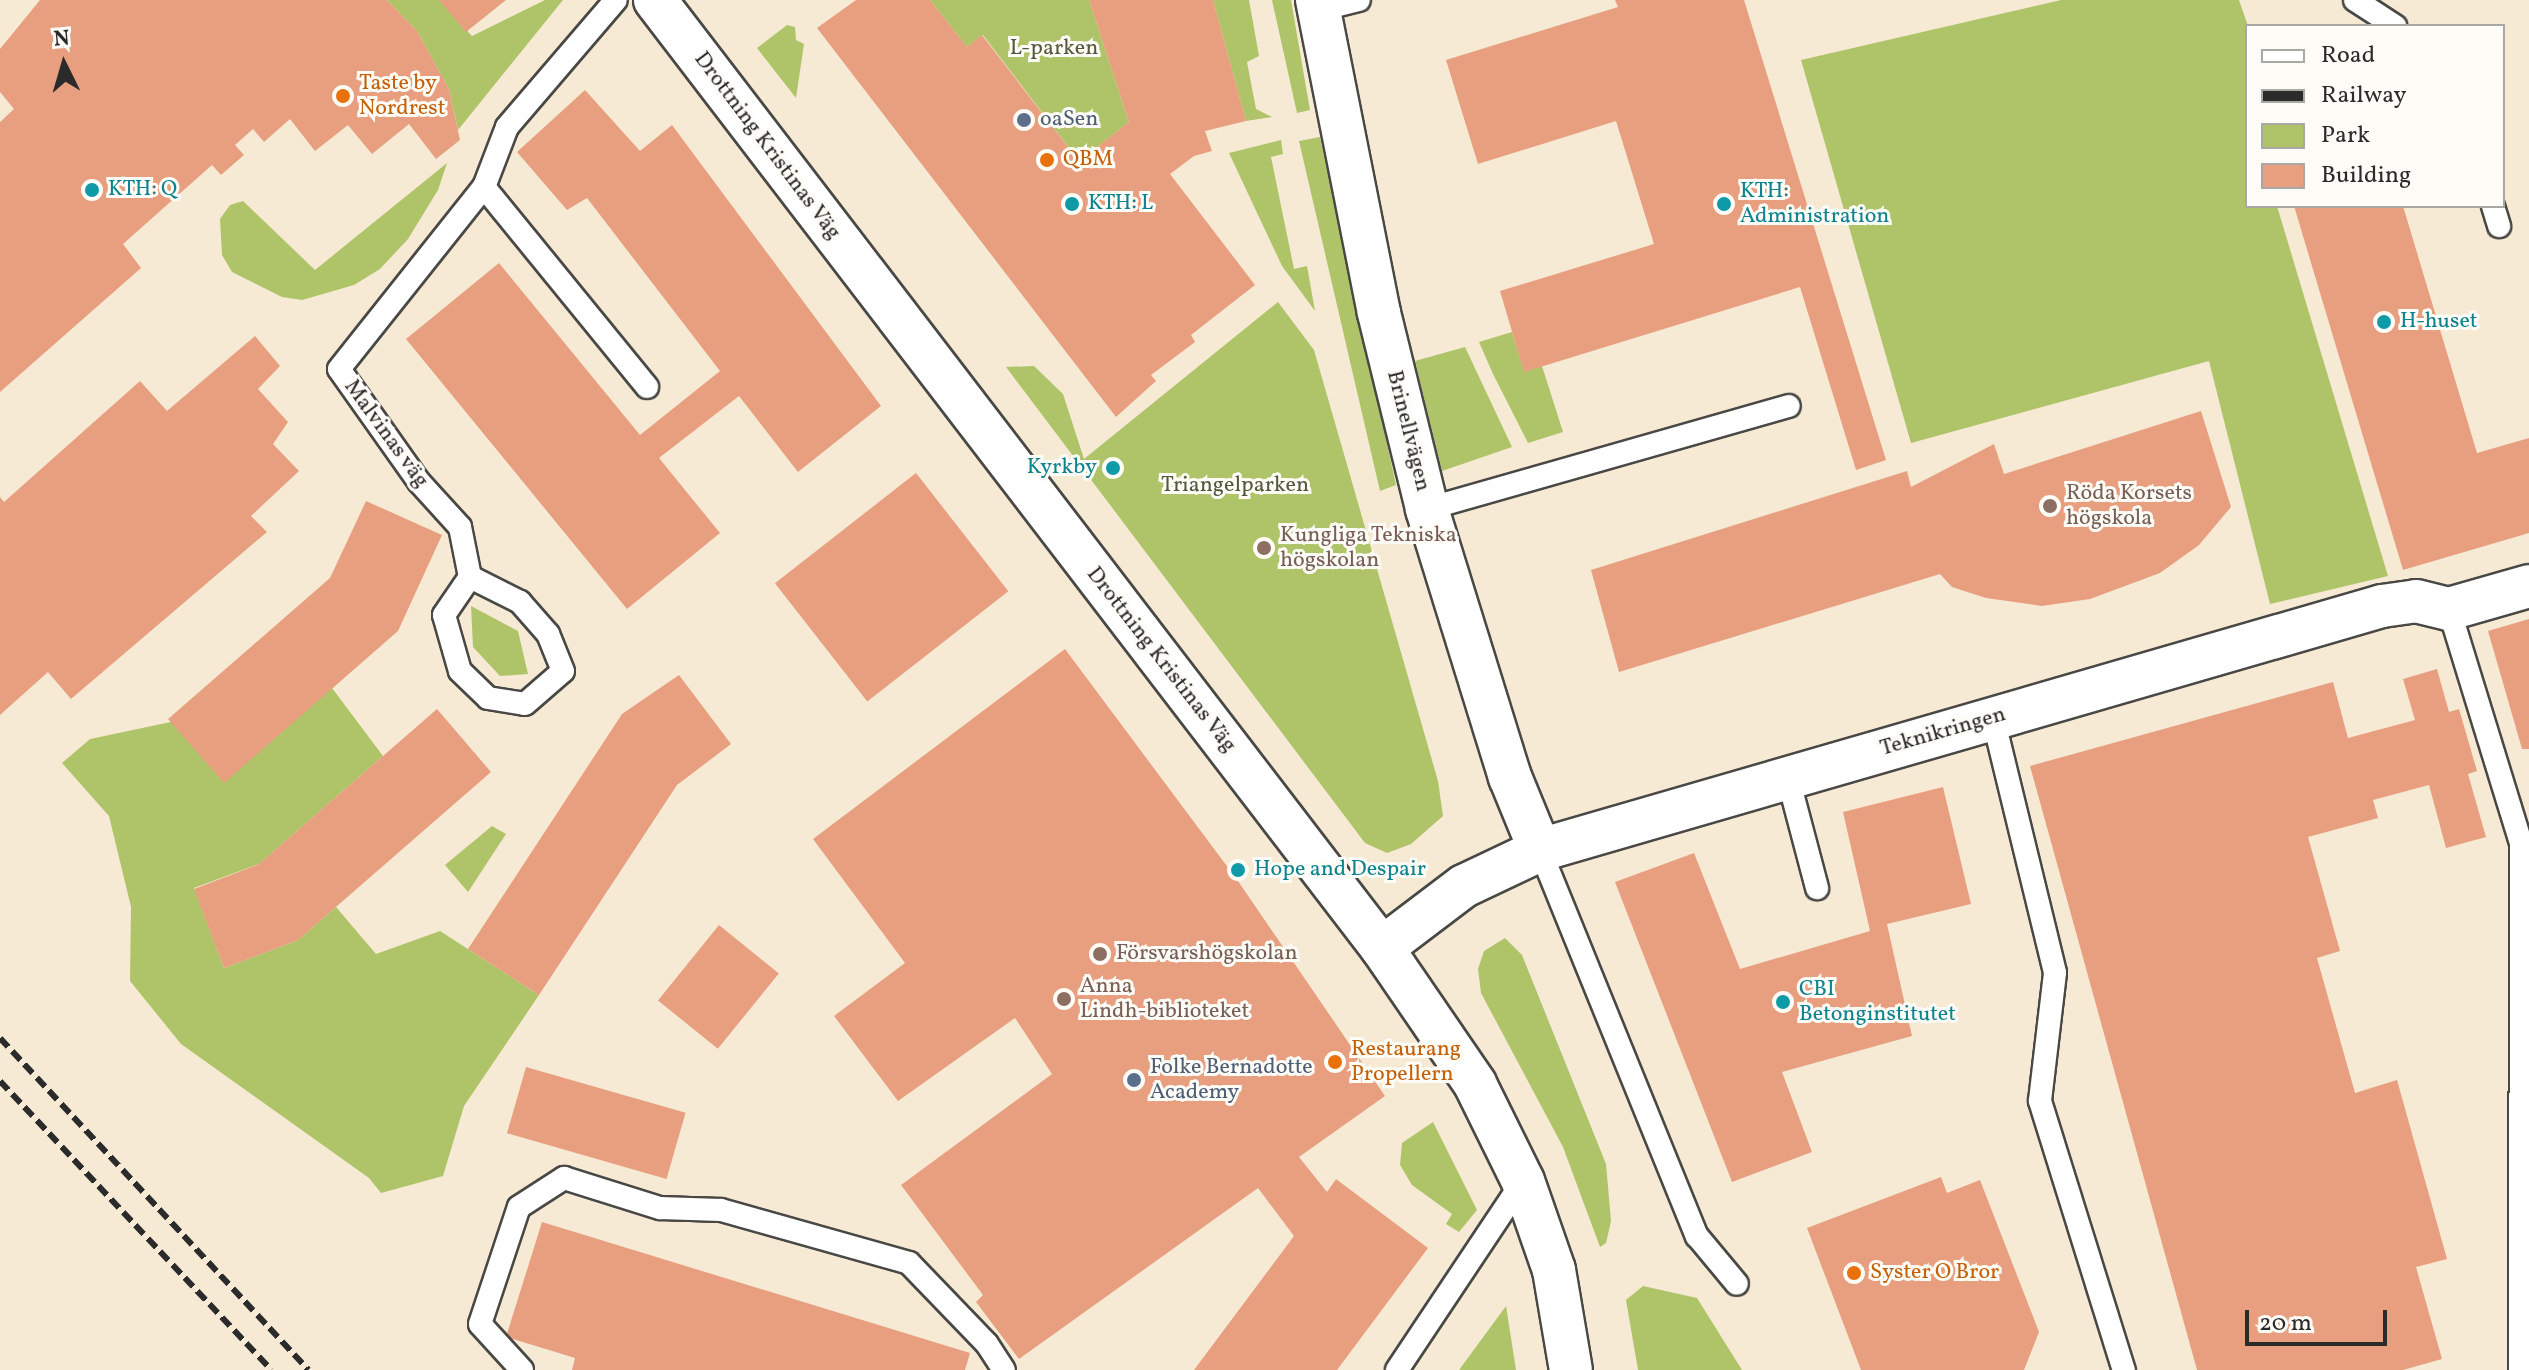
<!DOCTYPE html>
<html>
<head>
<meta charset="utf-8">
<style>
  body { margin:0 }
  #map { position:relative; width:2529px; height:1370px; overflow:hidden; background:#f6ead5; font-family:Vollkorn,serif }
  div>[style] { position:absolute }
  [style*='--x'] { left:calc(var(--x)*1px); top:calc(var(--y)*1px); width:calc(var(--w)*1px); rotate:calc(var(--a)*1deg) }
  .green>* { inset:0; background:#afc468 }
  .building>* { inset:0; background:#e89f80; transform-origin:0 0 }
  .roads { filter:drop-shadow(2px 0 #494844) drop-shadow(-2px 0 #494844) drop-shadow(0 2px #494844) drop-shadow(0 -2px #494844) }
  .lane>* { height:22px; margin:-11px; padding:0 11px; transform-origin:11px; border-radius:11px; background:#fff }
  .street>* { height:42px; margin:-21px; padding:0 21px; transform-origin:21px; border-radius:21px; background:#fff }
  .rail>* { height:6px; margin-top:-3px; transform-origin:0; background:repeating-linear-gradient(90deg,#2b2b2b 0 12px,transparent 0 18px) }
  .dots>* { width:22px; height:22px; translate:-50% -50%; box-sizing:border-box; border:4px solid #fdfcf7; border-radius:50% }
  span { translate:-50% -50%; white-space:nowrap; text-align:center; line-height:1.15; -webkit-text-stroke:6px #fdfcf7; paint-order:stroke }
  .park-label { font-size:22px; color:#53593d }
  .food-label { font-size:22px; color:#c56008 }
  .left { translate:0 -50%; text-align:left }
  .service-label { font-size:22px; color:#4e5e75 }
  .street-label { font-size:22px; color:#2b2b2b }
  .culture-label { font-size:22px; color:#0d838f }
  .right { translate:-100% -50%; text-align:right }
  .education-label { font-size:22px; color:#785e54 }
  .legend { position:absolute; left:2245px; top:24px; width:260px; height:184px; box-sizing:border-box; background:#fdfcf7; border:2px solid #a9a8a5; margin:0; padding:10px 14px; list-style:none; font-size:24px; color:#2b2b2b }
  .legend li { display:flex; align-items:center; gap:16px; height:40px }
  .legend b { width:40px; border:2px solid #a9a8a5 }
  .north { position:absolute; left:24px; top:24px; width:80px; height:80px; -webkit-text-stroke:6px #fdfcf7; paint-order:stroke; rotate:355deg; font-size:22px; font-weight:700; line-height:32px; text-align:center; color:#2b2b2b }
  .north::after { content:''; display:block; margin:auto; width:28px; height:36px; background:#2b2b2b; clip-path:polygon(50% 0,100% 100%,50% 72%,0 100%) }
  .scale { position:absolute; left:2245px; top:1310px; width:142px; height:36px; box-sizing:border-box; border:4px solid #2b2b2b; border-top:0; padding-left:10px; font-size:24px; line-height:28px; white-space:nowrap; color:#2b2b2b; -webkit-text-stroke:6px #fdfcf7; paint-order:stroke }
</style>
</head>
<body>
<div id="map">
  <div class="green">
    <div style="clip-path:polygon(387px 0,439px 0,472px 36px,545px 0,563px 0,458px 130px,449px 89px,417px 31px)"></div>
    <div style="clip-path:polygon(930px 0,1089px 0,1129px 122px,1079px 161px,983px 35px,967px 47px)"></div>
    <div style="clip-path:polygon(1213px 0,1249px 0,1259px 56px,1247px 62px,1256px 109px,1272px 117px,1246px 121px)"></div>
    <div style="clip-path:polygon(1272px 0,1291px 0,1310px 110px,1297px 113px)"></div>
    <div style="clip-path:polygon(2061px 0,2239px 0,2248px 26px,2247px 206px,2277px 206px,2388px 576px,2270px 604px,2209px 361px,1911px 443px,1801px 60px)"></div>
    <div style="clip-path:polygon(787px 25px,795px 27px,796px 40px,804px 44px,796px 98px,757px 48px)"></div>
    <div style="clip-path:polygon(1320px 137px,1396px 485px,1380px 491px,1299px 141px)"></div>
    <div style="clip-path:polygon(1281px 140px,1283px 154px,1271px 157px,1294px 269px,1307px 266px,1315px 311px,1282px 266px,1229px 153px)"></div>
    <div style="clip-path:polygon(447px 163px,438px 190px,408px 239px,380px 269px,354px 285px,302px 300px,282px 297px,232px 272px,222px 255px,220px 219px,230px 205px,243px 201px,315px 270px)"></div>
    <div style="clip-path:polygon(1278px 302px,1314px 350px,1438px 781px,1443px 816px,1411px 844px,1387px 853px,1365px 843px,1006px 367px,1034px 366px,1063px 394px,1084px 459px)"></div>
    <div style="clip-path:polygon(1512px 332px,1524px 371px,1542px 366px,1563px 432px,1528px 443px,1493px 374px,1479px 342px)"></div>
    <div style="clip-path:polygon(1465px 347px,1512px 447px,1442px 471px,1415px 361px)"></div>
    <div style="clip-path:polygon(471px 606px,518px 631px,528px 674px,500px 676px,473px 647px)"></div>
    <div style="clip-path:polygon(332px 688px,383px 756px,259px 864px,194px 888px,224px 968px,298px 940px,336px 907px,376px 954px,440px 931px,539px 995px,464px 1106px,443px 1176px,381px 1193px,369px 1178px,181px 1044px,130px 981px,131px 907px,109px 816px,62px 763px,90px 739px)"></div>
    <div style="clip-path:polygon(492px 826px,506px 834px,468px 892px,445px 865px)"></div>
    <div style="clip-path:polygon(1505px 938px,1522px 955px,1606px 1164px,1611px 1221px,1606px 1243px,1600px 1247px,1563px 1147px,1481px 993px,1478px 969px,1484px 951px)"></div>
    <div style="clip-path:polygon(1433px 1122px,1477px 1210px,1459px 1232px,1446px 1224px,1452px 1214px,1412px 1185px,1400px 1165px,1402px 1143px)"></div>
    <div style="clip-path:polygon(1643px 1286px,1697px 1298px,1742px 1370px,1638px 1370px,1626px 1300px)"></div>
    <div style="clip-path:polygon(1506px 1306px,1516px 1370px,1459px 1370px)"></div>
  </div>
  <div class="building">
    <div style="clip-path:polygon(40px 0,387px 0,417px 31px,449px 89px,460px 140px,436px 159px,409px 124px,372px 154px,348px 125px,315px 151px,290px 119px,264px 142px,253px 129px,235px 145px,244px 155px,221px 175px,212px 165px,123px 244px,141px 268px,0 392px,0 122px,14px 109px,0 92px,0 49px)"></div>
    <div style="clip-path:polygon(439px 0,506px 0,466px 32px)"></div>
    <div style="clip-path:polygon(856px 0,930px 0,967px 47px,982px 35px,1079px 161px,1129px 122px,1089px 0,1213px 0,1246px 121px,1205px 131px,1212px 151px,1194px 156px,1170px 174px,1255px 285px,1191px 335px,1195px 342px,1151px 375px,1156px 381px,1116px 417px,817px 28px)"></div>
    <div style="clip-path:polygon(1615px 0,1744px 0,1886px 460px,1856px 470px,1800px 287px,1524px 372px,1500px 291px,1654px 244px,1616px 121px,1478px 164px,1446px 60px,1618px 7px)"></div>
    <div style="clip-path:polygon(585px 90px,640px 151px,672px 125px,881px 406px,798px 472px,739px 396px,659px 458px,720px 533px,627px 609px,406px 339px,499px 263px,640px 435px,720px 371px,587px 198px,567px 210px,517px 152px)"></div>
    <div style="clip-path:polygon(2294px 206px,2403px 206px,2477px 453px,2529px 438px,2529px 533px,2403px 570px)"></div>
    <div style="clip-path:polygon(255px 336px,280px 366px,258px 389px,288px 422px,273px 444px,299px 471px,251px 516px,267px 532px,71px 699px,48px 672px,0 715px,0 497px,4px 502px,140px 381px,167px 411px)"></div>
    <div style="clip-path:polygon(2201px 411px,2231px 507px,2199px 545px,2160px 573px,2090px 599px,2042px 606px,1986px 598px,1952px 587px,1940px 574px,1619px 672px,1591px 570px,1907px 471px,1911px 487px,1994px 444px,2004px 474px)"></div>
    <div style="left:916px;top:473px;width:150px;height:179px;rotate:52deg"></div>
    <div style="clip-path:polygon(366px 501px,442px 535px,398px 631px,224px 783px,168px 719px,330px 578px)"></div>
    <div style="clip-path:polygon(2529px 619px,2529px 749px,2522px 749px,2488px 631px)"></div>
    <div style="clip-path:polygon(1065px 649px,1238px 881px,1385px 1096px,1299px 1157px,1327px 1192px,1336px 1179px,1428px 1248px,1337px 1370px,1194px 1370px,1294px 1236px,1258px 1188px,1019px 1359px,976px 1302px,983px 1295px,901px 1185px,1052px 1074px,1015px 1018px,898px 1101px,834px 1016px,905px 963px,813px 839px)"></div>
    <div style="clip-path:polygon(2437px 669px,2449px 712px,2459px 709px,2477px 771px,2468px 774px,2486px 837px,2446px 848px,2429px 785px,2373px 800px,2378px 818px,2308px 837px,2340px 951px,2317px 958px,2355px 1093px,2397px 1080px,2447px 1259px,2416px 1267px,2442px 1359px,2403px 1370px,2197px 1370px,2030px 766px,2333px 682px,2348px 738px,2415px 720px,2403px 679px)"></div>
    <div style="clip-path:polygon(679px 675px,731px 744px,677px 785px,539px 995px,468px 949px,622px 714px)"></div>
    <div style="clip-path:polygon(437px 709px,491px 772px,298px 940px,224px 968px,194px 889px,259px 864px)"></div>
    <div style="clip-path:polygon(1943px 787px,1971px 904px,1887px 924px,1912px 1036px,1782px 1072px,1812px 1152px,1732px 1182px,1615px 882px,1694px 853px,1740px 969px,1870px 931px,1843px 812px)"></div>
    <div style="left:719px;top:925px;width:77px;height:97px;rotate:39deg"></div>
    <div style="left:526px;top:1067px;width:166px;height:69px;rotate:16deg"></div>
    <div style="clip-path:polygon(1941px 1177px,1947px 1193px,1980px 1180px,2039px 1332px,2024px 1370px,1861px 1370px,1807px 1228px)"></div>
    <div style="clip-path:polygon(542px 1222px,970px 1353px,965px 1370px,572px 1370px,575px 1358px,506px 1337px)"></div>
  </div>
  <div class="roads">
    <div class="lane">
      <div style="--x:2355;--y:0;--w:48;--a:33"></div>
      <div style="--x:1319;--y:10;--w:41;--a:-14"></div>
      <div style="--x:484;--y:187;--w:258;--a:50.8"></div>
      <div style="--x:2493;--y:206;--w:21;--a:73"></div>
      <div style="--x:1427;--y:509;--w:376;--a:-15.9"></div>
      <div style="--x:470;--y:577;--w:46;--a:124.4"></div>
      <div style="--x:444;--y:615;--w:58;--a:74.1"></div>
      <div style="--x:460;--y:671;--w:39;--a:44"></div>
      <div style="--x:488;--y:698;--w:37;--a:9"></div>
      <div style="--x:525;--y:704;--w:50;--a:-41"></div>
      <div style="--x:563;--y:671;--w:40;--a:-112"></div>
      <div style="--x:548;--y:634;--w:43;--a:-131.2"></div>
      <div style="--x:520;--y:602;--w:56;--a:-153.4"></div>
      <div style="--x:470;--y:577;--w:51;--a:-101.3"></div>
      <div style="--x:460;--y:527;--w:61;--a:-132.3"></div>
      <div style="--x:419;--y:482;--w:138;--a:-125.3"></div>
      <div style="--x:339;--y:369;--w:233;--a:-51.5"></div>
      <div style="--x:484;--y:187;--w:64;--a:-69"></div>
      <div style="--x:507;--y:127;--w:167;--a:-49.4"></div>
      <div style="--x:2449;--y:609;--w:245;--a:72.9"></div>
      <div style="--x:2521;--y:843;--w:527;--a:90.11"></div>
      <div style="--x:1993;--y:718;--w:262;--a:76.3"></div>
      <div style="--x:2055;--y:973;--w:129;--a:96.7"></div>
      <div style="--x:2040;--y:1101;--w:282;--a:72.7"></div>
      <div style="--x:1788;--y:778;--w:114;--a:75.2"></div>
      <div style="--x:1540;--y:850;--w:417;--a:67.9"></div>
      <div style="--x:1697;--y:1236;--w:62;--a:50.2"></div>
      <div style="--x:522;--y:1370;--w:62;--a:-132.4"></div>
      <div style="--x:480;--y:1324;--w:123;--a:-71.6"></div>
      <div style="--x:519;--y:1207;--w:54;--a:-32.8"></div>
      <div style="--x:564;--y:1178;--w:101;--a:17.4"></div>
      <div style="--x:660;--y:1208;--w:61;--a:1.9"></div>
      <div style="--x:721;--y:1210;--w:195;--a:15.7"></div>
      <div style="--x:909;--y:1263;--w:112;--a:46.1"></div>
      <div style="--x:987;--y:1344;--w:31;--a:57"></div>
      <div style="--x:1397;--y:1370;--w:227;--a:-56.3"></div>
    </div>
    <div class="street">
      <div style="--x:655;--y:0;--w:1195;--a:52.52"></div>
      <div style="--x:1382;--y:948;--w:165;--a:55.6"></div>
      <div style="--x:1475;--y:1084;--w:108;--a:63.7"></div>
      <div style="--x:1523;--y:1181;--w:94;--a:70.8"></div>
      <div style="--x:1554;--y:1270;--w:101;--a:80.4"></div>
      <div style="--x:1317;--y:0;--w:319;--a:78.8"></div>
      <div style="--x:1379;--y:313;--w:202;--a:76.2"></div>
      <div style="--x:1427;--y:509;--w:281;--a:72.8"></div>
      <div style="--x:1510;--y:777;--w:79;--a:67.7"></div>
      <div style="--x:1382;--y:948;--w:103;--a:-37.1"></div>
      <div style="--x:1464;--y:886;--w:84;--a:-25.3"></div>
      <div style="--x:1540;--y:850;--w:877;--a:-16.16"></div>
      <div style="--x:2382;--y:606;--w:34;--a:-8"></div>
      <div style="--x:2416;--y:601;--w:34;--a:14"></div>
      <div style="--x:2449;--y:609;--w:83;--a:-16"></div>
    </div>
  </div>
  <div class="rail">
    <div style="--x:0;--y:1038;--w:453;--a:47.1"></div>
    <div style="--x:0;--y:1081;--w:396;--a:46.8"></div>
  </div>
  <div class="dots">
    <div style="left:343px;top:96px;background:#e8710a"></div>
    <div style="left:1024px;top:120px;background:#5c6f8a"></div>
    <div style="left:1047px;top:160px;background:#e8710a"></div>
    <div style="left:92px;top:190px;background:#0f9aa8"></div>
    <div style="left:1072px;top:204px;background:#0f9aa8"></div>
    <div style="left:1724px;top:204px;background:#0f9aa8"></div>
    <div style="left:2384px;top:322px;background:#0f9aa8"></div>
    <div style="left:1113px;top:468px;background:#0f9aa8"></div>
    <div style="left:2050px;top:506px;background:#8d6e63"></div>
    <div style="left:1264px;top:548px;background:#8d6e63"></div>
    <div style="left:1238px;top:870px;background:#0f9aa8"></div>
    <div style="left:1100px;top:954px;background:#8d6e63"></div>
    <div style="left:1064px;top:999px;background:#8d6e63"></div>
    <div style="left:1783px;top:1002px;background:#0f9aa8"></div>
    <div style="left:1335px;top:1062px;background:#e8710a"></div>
    <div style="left:1134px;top:1080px;background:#5c6f8a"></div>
    <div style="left:1854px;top:1273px;background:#e8710a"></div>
  </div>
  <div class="park-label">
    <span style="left:1054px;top:49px">L-parken</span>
    <span style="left:1235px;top:486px">Triangelparken</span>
  </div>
  <div class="food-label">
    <span class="left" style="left:359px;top:96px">Taste by<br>Nordrest</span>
    <span class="left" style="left:1063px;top:160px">QBM</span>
    <span class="left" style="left:1351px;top:1062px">Restaurang<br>Propellern</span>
    <span class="left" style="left:1870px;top:1273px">Syster O Bror</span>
  </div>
  <div class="service-label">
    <span class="left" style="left:1040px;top:120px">oaSen</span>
    <span class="left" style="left:1150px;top:1080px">Folke Bernadotte<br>Academy</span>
  </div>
  <div class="street-label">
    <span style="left:767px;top:146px;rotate:53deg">Drottning Kristinas Väg</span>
    <span style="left:1408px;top:431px;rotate:76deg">Brinellvägen</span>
    <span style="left:386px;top:434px;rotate:54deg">Malvinas väg</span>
    <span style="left:1161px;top:660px;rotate:52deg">Drottning Kristinas Väg</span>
    <span style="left:1943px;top:732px;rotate:-16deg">Teknikringen</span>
  </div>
  <div class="culture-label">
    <span class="left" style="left:108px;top:190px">KTH: Q</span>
    <span class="left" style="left:1740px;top:204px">KTH:<br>Administration</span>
    <span class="left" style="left:1088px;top:204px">KTH: L</span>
    <span class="left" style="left:2400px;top:322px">H-huset</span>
    <span class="right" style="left:1097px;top:468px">Kyrkby</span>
    <span class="left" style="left:1254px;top:870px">Hope and Despair</span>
    <span class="left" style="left:1799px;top:1002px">CBI<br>Betonginstitutet</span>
  </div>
  <div class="education-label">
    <span class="left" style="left:2066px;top:506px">Röda Korsets<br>högskola</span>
    <span class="left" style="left:1280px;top:548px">Kungliga Tekniska<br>högskolan</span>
    <span class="left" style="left:1116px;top:954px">Försvarshögskolan</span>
    <span class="left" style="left:1080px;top:999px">Anna<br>Lindh-biblioteket</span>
  </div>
  <ul class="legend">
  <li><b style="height:10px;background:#fff"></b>Road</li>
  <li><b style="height:10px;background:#2b2b2b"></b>Railway</li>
  <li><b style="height:22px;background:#afc468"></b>Park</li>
  <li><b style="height:22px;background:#e89f80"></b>Building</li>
  </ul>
  <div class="north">N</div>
  <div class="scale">20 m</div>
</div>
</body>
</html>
